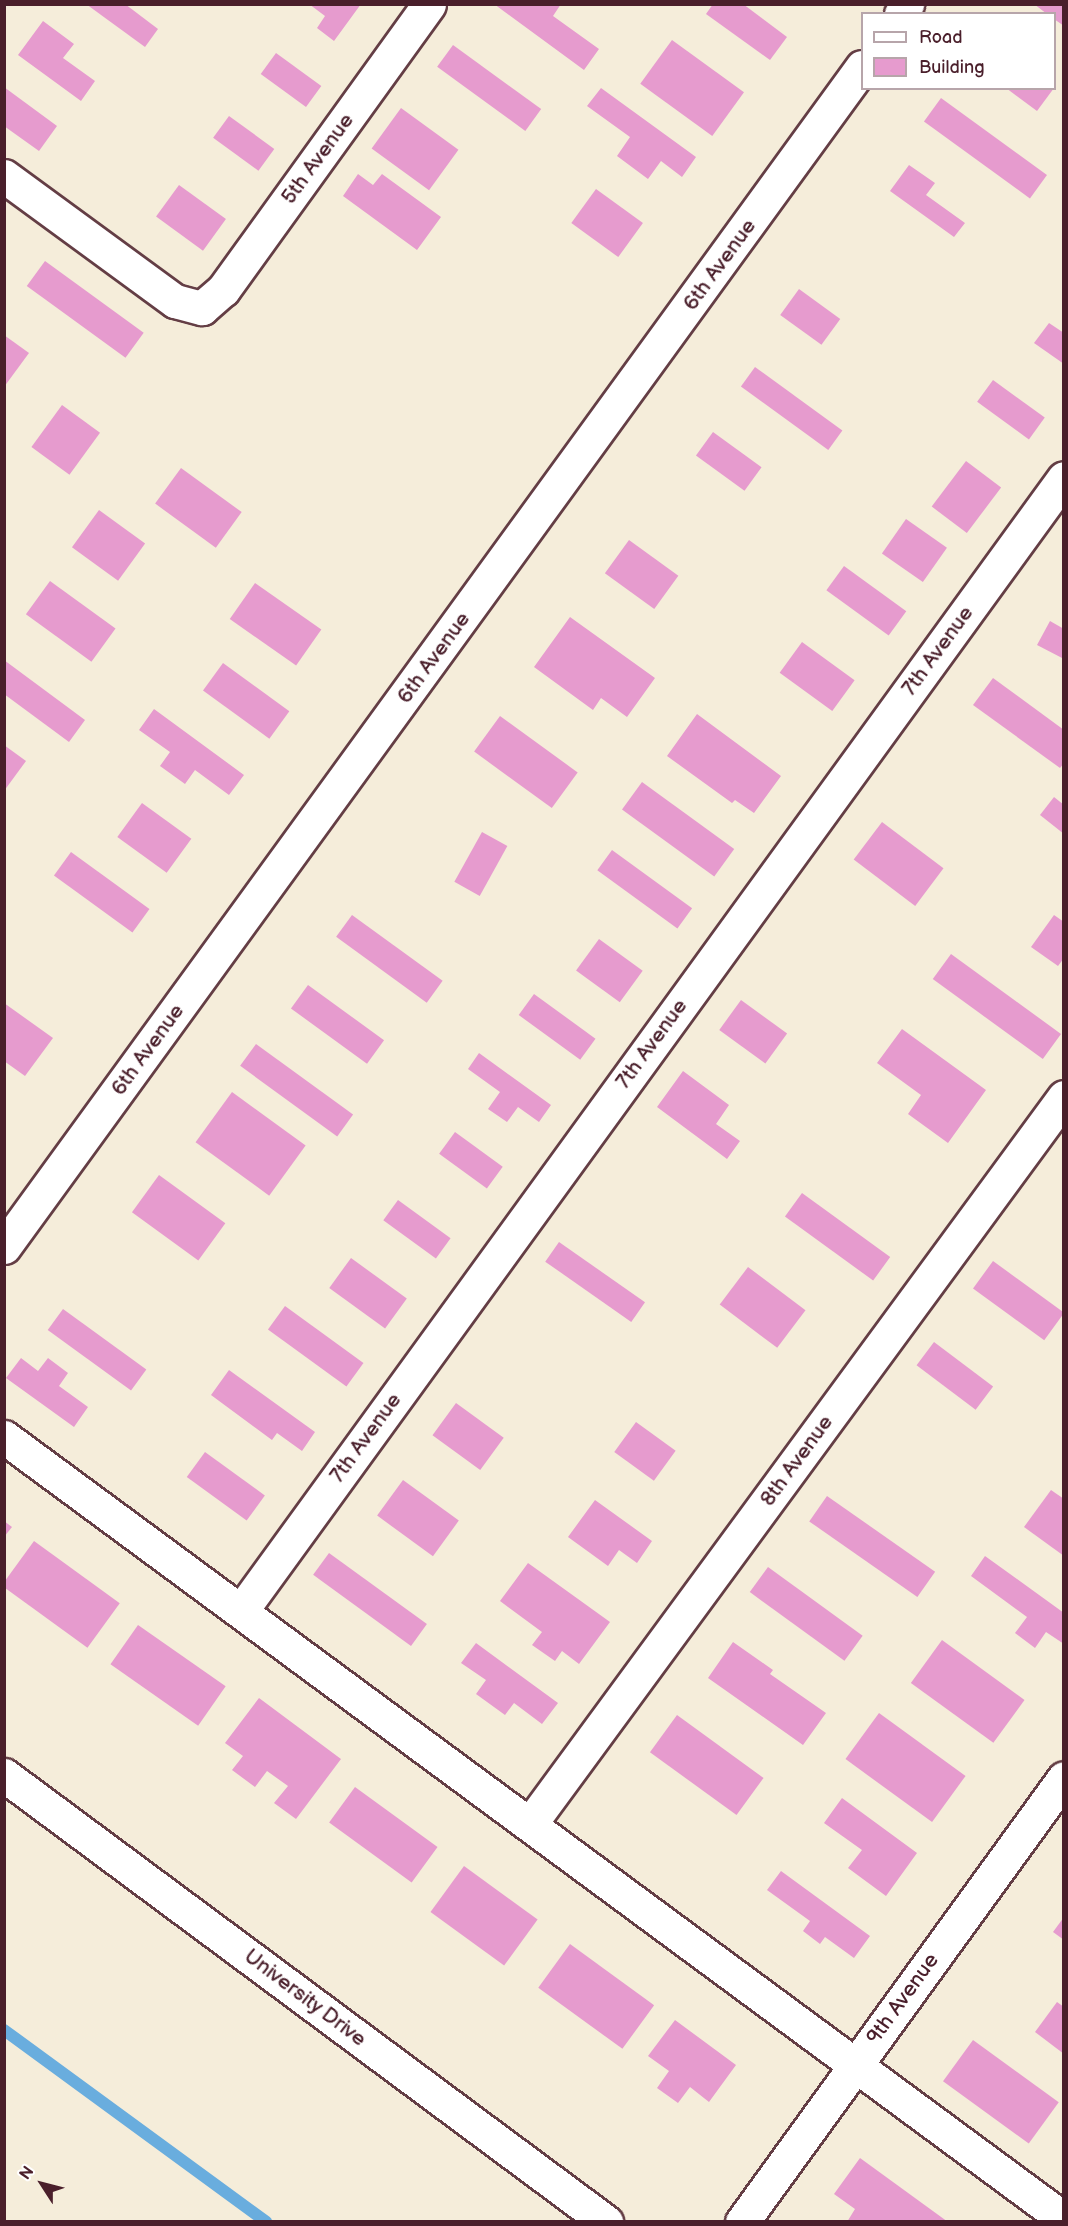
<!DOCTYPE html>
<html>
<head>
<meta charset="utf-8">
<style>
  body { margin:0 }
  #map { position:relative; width:1068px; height:2226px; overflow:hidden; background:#f5edda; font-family:"Balsamiq Sans",sans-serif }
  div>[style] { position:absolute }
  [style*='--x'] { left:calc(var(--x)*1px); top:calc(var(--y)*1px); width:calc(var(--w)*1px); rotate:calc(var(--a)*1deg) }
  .stream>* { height:12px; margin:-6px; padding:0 6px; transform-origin:6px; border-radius:6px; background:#69adde }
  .building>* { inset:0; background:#e69bce; transform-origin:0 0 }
  .roads { filter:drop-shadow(2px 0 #643e45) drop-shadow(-2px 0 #643e45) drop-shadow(0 2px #643e45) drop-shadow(0 -2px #643e45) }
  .minor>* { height:33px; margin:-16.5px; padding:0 16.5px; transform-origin:16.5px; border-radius:16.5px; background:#fff }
  .secondary>* { height:33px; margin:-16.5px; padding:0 16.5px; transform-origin:16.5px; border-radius:16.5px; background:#fff }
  span { translate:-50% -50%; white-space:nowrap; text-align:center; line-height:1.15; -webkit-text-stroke:4.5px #fff; paint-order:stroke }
  .street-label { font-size:21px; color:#4a1f2b }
  .frame { position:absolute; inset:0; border:6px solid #4a1f2b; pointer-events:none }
  .legend { position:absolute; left:861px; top:12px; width:195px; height:78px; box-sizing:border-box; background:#fff; border:2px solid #b7a5aa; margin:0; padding:8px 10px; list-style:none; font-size:18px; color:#4a1f2b }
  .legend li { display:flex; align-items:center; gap:12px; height:30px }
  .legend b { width:30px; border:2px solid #b7a5aa }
  .north { position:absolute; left:12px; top:2154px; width:60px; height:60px; -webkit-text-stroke:4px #fff; paint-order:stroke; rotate:306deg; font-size:16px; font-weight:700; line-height:24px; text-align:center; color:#4a1f2b }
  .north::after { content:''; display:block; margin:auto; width:21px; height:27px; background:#4a1f2b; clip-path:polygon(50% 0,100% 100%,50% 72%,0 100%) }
</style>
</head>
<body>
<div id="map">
  <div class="stream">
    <div style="--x:4;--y:2030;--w:325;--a:36.2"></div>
  </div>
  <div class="building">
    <div style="clip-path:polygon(86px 4px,125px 4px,158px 29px,145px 47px)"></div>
    <div style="clip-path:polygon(309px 4px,361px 4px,334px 41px,317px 28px,325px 16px)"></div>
    <div style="clip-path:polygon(494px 4px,561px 4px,553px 16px,599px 49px,584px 70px)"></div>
    <div style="clip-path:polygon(713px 4px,743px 4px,787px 37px,770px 60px,706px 14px)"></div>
    <div style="clip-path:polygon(1034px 4px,1064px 4px,1064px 26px,1054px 19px,1054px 14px,1047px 14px)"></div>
    <div style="clip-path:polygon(43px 21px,74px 44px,63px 58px,95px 81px,81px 101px,18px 55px)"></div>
    <div style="left:672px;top:40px;width:89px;height:54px;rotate:36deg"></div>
    <div style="left:453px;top:45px;width:109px;height:27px;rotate:36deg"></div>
    <div style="left:276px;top:53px;width:56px;height:26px;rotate:36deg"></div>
    <div style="clip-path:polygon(4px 87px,57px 126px,39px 151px,4px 126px)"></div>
    <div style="clip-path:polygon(601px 88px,696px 157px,682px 177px,661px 161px,648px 179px,617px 156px,630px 137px,587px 106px)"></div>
    <div style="clip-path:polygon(1006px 88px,1054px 88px,1037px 111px)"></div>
    <div style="left:941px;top:98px;width:131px;height:29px;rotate:36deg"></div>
    <div style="left:401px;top:108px;width:71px;height:50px;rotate:36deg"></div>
    <div style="left:229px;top:116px;width:56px;height:27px;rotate:36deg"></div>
    <div style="clip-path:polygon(909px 165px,935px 183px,926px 195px,965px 223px,954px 237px,890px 191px)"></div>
    <div style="clip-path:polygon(358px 174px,373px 185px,382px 174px,441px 217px,417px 250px,343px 196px)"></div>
    <div style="left:179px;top:185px;width:58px;height:39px;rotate:36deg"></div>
    <div style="left:596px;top:189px;width:58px;height:42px;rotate:36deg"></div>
    <div style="left:45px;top:261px;width:122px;height:31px;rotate:36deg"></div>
    <div style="left:799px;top:289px;width:51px;height:32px;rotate:36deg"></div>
    <div style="clip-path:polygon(1049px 323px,1064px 333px,1064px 364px,1034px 343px)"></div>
    <div style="clip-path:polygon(4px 335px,29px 353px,4px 387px)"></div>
    <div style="left:755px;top:367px;width:108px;height:24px;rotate:36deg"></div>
    <div style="left:993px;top:380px;width:64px;height:27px;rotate:36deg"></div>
    <div style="left:62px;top:405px;width:47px;height:52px;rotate:36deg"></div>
    <div style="left:713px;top:432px;width:60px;height:29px;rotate:36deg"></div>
    <div style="left:966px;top:461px;width:44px;height:57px;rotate:37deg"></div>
    <div style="left:181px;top:468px;width:75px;height:44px;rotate:36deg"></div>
    <div style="left:99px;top:510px;width:57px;height:46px;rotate:36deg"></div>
    <div style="left:906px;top:519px;width:50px;height:42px;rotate:35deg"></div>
    <div style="left:629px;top:540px;width:61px;height:41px;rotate:36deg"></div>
    <div style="left:844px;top:566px;width:77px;height:30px;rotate:36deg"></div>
    <div style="left:50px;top:581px;width:81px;height:41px;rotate:36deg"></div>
    <div style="left:255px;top:583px;width:81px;height:44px;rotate:35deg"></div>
    <div style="clip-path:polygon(570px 617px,655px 678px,627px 717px,601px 698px,593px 710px,534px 667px)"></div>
    <div style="clip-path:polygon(1050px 621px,1064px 629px,1064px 659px,1037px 645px)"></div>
    <div style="left:802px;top:642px;width:65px;height:38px;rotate:36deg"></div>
    <div style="clip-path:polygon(4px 660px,85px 720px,69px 742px,4px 694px)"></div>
    <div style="left:223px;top:663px;width:82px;height:34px;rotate:36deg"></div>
    <div style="clip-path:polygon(993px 678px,1064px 730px,1064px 763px,1060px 768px,973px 705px)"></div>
    <div style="clip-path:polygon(154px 709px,244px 775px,229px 795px,195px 770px,185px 784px,160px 766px,170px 752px,139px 730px)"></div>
    <div style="clip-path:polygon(697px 714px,781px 776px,754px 813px,735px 800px,732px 803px,667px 756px)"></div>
    <div style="left:500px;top:716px;width:96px;height:44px;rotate:36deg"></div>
    <div style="clip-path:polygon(4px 745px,26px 761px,4px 791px)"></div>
    <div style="left:642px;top:782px;width:114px;height:34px;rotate:36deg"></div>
    <div style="clip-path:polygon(1054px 797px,1064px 805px,1064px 834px,1040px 815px)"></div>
    <div style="left:142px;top:803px;width:61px;height:42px;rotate:36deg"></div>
    <div style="left:882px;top:822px;width:77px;height:47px;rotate:37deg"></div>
    <div style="left:482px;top:832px;width:29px;height:57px;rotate:29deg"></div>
    <div style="left:612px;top:850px;width:99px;height:25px;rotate:36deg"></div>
    <div style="left:71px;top:852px;width:97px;height:29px;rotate:36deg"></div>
    <div style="left:352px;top:915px;width:112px;height:27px;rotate:36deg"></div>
    <div style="clip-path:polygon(1054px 915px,1064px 922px,1064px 958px,1058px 966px,1031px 947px)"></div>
    <div style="left:599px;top:939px;width:54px;height:39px;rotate:36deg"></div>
    <div style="left:951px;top:954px;width:136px;height:31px;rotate:36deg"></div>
    <div style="left:308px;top:985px;width:94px;height:29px;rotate:36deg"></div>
    <div style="left:534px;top:994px;width:76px;height:26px;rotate:36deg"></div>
    <div style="left:741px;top:1000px;width:57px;height:37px;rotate:36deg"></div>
    <div style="clip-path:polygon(4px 1003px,53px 1038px,25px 1076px,4px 1061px)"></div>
    <div style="clip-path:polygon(902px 1029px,986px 1090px,948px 1143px,908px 1114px,921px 1095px,877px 1063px)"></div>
    <div style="left:256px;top:1044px;width:120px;height:27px;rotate:36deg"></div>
    <div style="clip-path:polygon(479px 1053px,551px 1105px,539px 1122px,518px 1107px,507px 1122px,488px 1109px,500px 1092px,468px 1069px)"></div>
    <div style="clip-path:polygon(683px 1071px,729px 1105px,716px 1124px,740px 1141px,727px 1159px,657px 1107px)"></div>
    <div style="left:232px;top:1092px;width:91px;height:62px;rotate:36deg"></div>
    <div style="left:455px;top:1132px;width:59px;height:27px;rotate:36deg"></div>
    <div style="left:159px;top:1175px;width:82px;height:46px;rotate:36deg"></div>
    <div style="left:802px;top:1193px;width:109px;height:29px;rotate:36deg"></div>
    <div style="left:398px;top:1200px;width:65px;height:25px;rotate:36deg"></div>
    <div style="left:559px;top:1242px;width:105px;height:24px;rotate:35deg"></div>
    <div style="left:351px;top:1258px;width:69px;height:37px;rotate:36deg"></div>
    <div style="left:993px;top:1261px;width:88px;height:34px;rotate:36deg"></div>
    <div style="left:748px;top:1267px;width:72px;height:47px;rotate:37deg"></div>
    <div style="left:285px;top:1306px;width:97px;height:29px;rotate:36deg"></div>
    <div style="left:63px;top:1309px;width:103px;height:26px;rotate:36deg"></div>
    <div style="left:934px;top:1342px;width:74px;height:29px;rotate:37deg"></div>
    <div style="clip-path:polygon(21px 1358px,38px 1371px,48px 1358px,68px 1373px,59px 1386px,88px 1407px,74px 1427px,6px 1378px)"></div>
    <div style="clip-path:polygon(229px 1370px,315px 1432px,302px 1451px,277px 1433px,272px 1440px,211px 1395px)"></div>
    <div style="left:456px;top:1403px;width:59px;height:40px;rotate:36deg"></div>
    <div style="left:636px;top:1422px;width:49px;height:37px;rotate:36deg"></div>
    <div style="left:205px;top:1452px;width:74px;height:31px;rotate:36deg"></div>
    <div style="left:403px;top:1480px;width:69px;height:44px;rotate:36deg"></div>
    <div style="clip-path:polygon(1051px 1490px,1064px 1499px,1064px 1556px,1024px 1527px)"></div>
    <div style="left:827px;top:1496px;width:132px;height:31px;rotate:35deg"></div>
    <div style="clip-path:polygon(595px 1500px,652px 1541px,637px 1563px,619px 1550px,608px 1566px,568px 1537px)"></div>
    <div style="clip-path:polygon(4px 1521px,12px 1527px,4px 1537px)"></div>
    <div style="left:34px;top:1541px;width:106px;height:55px;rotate:36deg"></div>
    <div style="left:329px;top:1553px;width:121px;height:27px;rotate:36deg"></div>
    <div style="clip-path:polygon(985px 1556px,1064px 1613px,1064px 1644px,1046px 1632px,1035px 1648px,1015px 1633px,1027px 1617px,971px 1576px)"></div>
    <div style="clip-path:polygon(528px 1563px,610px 1622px,579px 1664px,562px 1651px,555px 1661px,532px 1645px,542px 1632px,500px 1601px)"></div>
    <div style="left:768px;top:1567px;width:117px;height:31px;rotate:36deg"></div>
    <div style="left:138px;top:1625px;width:107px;height:48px;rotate:35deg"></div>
    <div style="left:942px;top:1640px;width:102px;height:53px;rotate:36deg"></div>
    <div style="clip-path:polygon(733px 1642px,773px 1670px,770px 1674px,826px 1713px,803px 1745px,708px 1678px)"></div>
    <div style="clip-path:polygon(476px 1643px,558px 1703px,542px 1724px,514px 1703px,505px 1715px,476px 1694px,486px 1680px,461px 1663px)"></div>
    <div style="clip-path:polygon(259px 1698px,341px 1759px,296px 1819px,274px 1803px,288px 1786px,267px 1771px,255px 1787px,232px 1770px,243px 1756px,225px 1743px)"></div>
    <div style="left:879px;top:1713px;width:107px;height:57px;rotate:36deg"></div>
    <div style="left:677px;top:1715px;width:107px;height:46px;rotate:36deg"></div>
    <div style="left:355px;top:1787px;width:102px;height:44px;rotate:36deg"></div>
    <div style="clip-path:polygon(842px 1798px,917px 1853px,886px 1896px,848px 1868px,862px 1850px,824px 1823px)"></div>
    <div style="left:464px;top:1866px;width:91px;height:57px;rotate:36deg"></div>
    <div style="clip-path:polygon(781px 1871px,870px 1936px,854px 1958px,825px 1937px,820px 1944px,803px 1931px,810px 1921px,767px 1890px)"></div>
    <div style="clip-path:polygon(1064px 1917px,1064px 1940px,1053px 1932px)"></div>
    <div style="left:570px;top:1944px;width:104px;height:54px;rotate:36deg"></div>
    <div style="clip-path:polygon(1057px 2002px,1064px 2007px,1064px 2054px,1035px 2032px)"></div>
    <div style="clip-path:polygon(675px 2020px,736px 2065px,709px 2102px,690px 2087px,678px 2103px,657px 2088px,669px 2071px,648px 2056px)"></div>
    <div style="left:973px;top:2040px;width:106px;height:51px;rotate:36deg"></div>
    <div style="clip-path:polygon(860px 2158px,948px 2222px,847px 2222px,855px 2209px,834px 2194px)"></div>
  </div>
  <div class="roads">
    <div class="minor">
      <div style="--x:901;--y:14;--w:12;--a:-59"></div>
      <div style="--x:4;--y:176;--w:212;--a:36.2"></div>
      <div style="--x:175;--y:301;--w:28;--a:15"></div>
      <div style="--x:202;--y:308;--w:28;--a:-41"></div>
      <div style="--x:223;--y:290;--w:352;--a:-54.2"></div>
      <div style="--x:4;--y:1247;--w:1459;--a:-53.98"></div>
      <div style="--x:4;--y:1437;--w:1317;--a:36.42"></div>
      <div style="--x:241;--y:1611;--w:1400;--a:-54.01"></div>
      <div style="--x:530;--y:1824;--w:902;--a:-53.7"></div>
      <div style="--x:742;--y:2222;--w:548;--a:-54.05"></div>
    </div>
    <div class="secondary">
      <div style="--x:4;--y:1775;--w:750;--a:36.59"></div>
    </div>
  </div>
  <div class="street-label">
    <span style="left:318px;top:159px;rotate:-54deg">5th Avenue</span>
    <span style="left:720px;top:265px;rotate:-54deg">6th Avenue</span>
    <span style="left:938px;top:651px;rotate:-54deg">7th Avenue</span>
    <span style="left:434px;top:658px;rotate:-54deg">6th Avenue</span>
    <span style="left:652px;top:1044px;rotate:-54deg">7th Avenue</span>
    <span style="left:148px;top:1050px;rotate:-54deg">6th Avenue</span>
    <span style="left:366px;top:1438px;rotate:-54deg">7th Avenue</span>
    <span style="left:797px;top:1461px;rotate:-54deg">8th Avenue</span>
    <span style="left:305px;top:1998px;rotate:37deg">University Drive</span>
    <span style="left:903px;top:1999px;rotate:-54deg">9th Avenue</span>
  </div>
  <div class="frame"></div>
  <ul class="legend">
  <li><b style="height:8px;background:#fff"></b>Road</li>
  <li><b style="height:16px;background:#e69bce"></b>Building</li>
  </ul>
  <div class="north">N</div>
</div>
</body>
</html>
